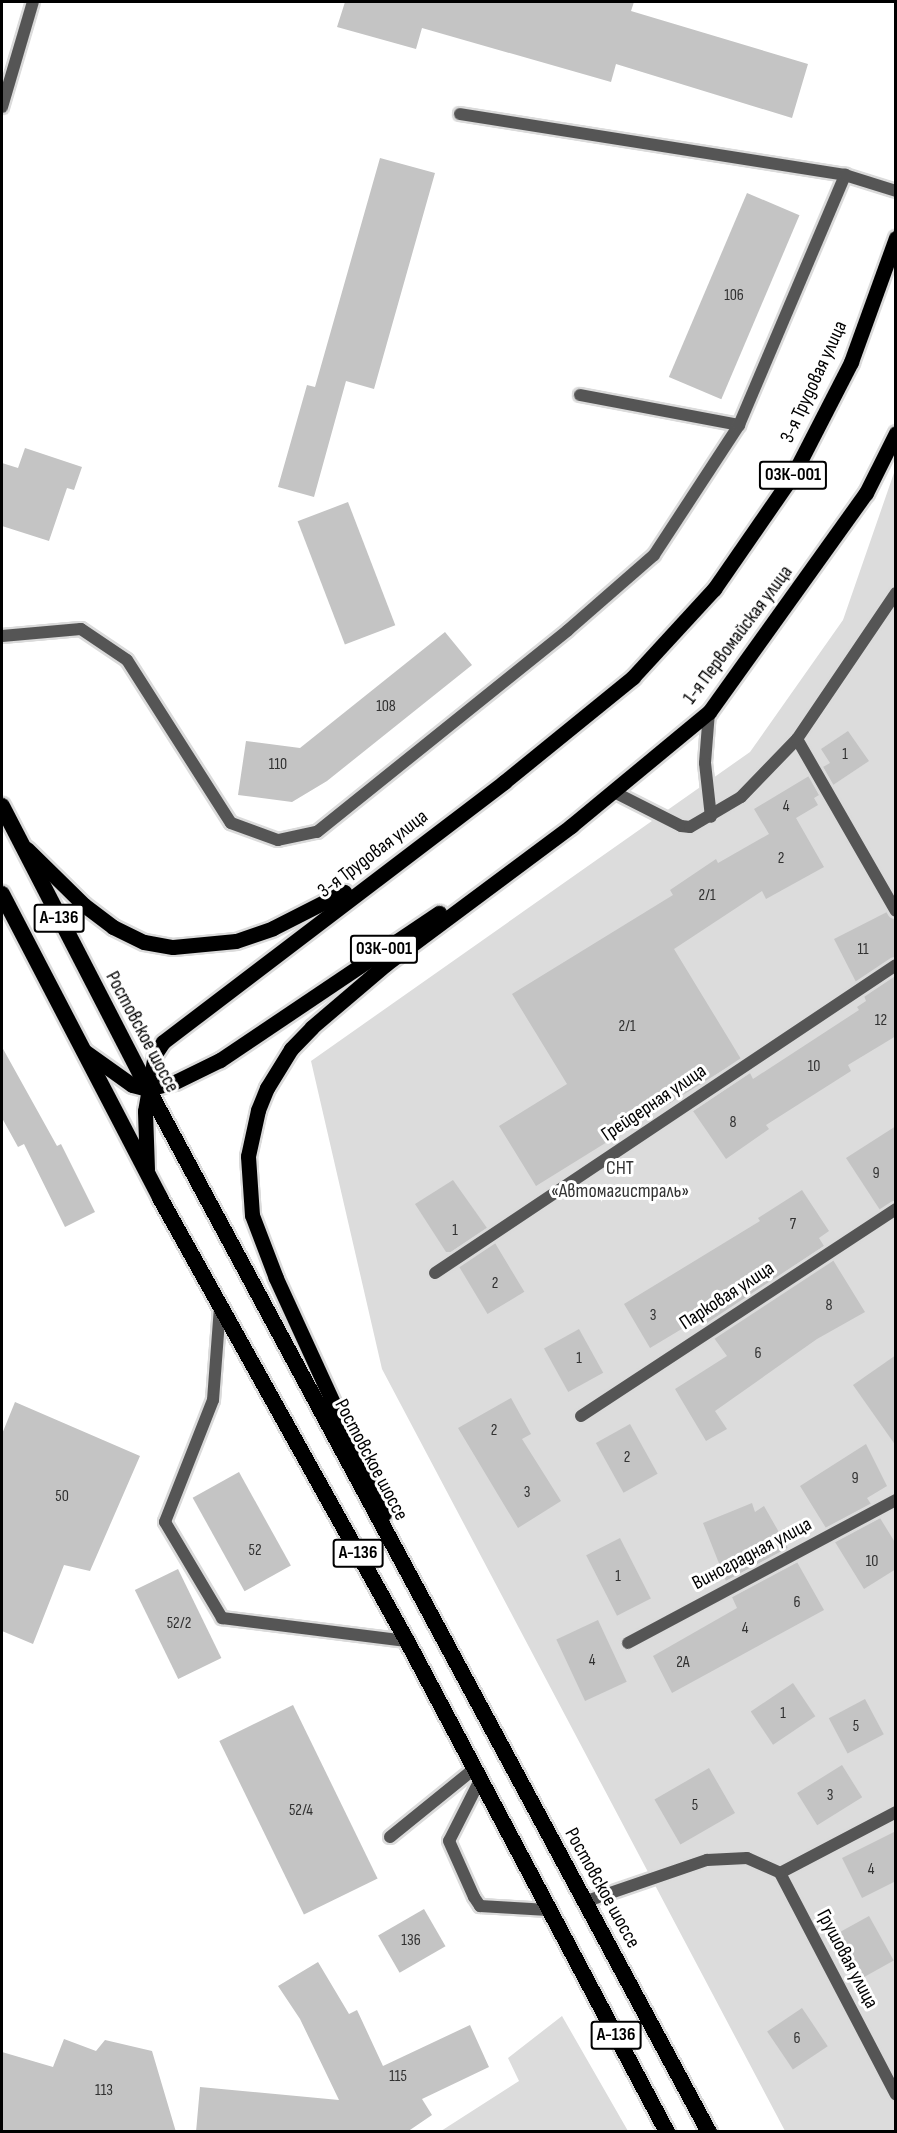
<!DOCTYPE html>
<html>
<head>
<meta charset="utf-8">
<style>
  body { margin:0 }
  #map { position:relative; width:897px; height:2133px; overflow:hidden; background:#fff; font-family:"Sofia Sans Condensed",sans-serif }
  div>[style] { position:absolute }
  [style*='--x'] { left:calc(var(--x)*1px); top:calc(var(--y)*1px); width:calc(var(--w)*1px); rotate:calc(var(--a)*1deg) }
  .green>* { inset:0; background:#dcdcdc }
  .building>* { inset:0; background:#c4c4c4; transform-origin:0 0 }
  .roads { filter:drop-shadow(2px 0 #dbdbdb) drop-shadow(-2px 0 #dbdbdb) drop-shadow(0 2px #dbdbdb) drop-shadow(0 -2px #dbdbdb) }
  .service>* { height:12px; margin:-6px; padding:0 6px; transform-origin:6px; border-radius:6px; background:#555 }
  .minor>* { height:12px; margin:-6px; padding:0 6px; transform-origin:6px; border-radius:6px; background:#555 }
  .primary>* { height:15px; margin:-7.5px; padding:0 7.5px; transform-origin:7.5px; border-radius:7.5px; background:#000 }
  .trunk>* { height:16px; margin:-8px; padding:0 8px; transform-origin:8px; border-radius:8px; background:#000 }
  span { translate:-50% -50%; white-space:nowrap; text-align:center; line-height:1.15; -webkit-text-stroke:6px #fff; paint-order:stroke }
  .number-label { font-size:16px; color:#313131 }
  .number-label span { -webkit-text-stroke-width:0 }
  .shield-label span { padding:2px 4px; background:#fff; border:2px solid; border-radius:4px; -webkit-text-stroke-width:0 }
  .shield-label { font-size:18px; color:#000; font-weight:700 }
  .street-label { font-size:20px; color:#000 }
  .park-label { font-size:20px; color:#333 }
  .frame { position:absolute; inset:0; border:3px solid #000; pointer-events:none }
</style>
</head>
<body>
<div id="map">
  <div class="green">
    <div style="clip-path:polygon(895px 470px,895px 2131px,785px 2131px,382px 1369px,311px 1061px,750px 752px,843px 620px)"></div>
    <div style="clip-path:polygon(562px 2016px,628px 2131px,441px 2131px,519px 2081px,508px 2058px)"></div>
  </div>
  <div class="building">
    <div style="clip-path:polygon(345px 2px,634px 2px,631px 11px,808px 64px,792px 118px,616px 64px,611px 82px,422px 28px,416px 49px,337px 27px)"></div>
    <div style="clip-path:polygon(380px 158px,435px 173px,374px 389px,346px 381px,314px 497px,278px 487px,307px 385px,315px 387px)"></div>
    <div style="left:747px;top:193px;width:57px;height:200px;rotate:23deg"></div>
    <div style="clip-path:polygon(25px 448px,82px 467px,74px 490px,67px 488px,49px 541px,2px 526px,2px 463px,18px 468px)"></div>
    <div style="left:348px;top:502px;width:132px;height:54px;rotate:69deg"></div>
    <div style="clip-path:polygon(445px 632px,472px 665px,327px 781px,292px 802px,238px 795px,246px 741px,300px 748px)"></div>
    <div style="clip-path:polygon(848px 731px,869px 761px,833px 785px,823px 767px,830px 763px,821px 749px)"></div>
    <div style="clip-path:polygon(809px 776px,819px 795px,814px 798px,818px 805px,796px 818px,824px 867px,766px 899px,762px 891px,674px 949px,741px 1059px,536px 1186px,499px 1126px,567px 1084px,512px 994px,673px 895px,670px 890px,716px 859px,718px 863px,769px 834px,754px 809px)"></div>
    <div style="clip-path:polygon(887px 912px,896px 919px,896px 957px,856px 982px,834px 939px)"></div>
    <div style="clip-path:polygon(896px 975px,896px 1036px,848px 1065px,851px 1071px,766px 1125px,769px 1129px,726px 1159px,693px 1111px,750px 1073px,753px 1079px,859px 1010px,857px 1007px,866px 1001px,864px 996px)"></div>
    <div style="clip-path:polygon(2px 1047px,57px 1146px,61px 1144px,95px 1212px,65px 1227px,24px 1144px,18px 1147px,2px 1118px)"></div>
    <div style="clip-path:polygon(896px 1126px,896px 1201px,880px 1210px,846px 1158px)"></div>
    <div style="clip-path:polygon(453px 1180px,487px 1228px,451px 1252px,446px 1252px,415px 1204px)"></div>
    <div style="clip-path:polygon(802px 1190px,829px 1231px,819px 1238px,824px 1246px,705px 1325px,700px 1318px,650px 1348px,624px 1304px,760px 1221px,758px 1218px)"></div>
    <div style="left:495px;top:1243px;width:57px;height:43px;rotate:59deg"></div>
    <div style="clip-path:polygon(833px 1260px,865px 1312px,817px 1339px,715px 1411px,727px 1429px,706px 1441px,675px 1389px,727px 1356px,714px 1338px)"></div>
    <div style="left:579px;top:1329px;width:50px;height:40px;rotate:61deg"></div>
    <div style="clip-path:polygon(896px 1355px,896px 1446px,853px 1385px)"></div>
    <div style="clip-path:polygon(511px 1398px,531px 1434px,522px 1439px,561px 1501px,518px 1528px,458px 1428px)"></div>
    <div style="clip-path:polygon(15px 1402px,140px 1456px,90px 1571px,64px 1565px,33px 1644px,2px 1631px,2px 1434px)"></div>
    <div style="left:630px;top:1424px;width:57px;height:39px;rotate:61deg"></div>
    <div style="clip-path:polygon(866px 1444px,887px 1486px,867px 1498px,871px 1504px,826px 1528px,800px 1486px)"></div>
    <div style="left:239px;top:1472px;width:107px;height:53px;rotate:61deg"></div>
    <div style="clip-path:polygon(752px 1503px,755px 1512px,764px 1506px,788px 1548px,726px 1581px,703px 1523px)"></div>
    <div style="clip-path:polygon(880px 1518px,896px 1544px,896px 1569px,864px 1589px,835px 1542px)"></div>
    <div style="left:620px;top:1538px;width:68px;height:38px;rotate:63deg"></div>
    <div style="clip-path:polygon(797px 1562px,824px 1610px,672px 1693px,653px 1656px,737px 1608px,732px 1597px)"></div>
    <div style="left:178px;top:1569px;width:99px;height:48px;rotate:64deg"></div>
    <div style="left:598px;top:1620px;width:68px;height:46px;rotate:65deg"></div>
    <div style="left:793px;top:1683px;width:40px;height:51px;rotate:56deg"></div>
    <div style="left:865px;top:1699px;width:40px;height:41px;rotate:62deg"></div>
    <div style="left:293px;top:1705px;width:193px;height:82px;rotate:64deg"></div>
    <div style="left:842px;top:1765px;width:38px;height:53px;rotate:58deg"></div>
    <div style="left:709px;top:1768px;width:52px;height:63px;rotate:60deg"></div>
    <div style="clip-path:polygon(896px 1831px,896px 1881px,862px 1898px,842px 1858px)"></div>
    <div style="left:424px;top:1909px;width:43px;height:53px;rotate:60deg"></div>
    <div style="left:869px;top:1916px;width:51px;height:44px;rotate:61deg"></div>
    <div style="clip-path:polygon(318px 1962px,349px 2014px,357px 2010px,383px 2066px,470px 2025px,489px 2067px,422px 2099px,432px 2115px,407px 2132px,196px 2132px,200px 2087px,339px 2100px,300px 2019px,278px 1986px)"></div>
    <div style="left:802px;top:2008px;width:46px;height:42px;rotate:56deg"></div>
    <div style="clip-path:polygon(64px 2039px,96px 2051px,105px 2040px,152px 2051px,176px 2132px,2px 2132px,2px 2052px,53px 2067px)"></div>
  </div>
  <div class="roads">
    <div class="service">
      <div style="--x:460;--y:114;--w:390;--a:9"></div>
      <div style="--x:580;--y:395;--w:162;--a:10.7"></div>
      <div style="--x:2;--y:636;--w:79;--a:-5.1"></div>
      <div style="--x:81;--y:629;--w:55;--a:34"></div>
      <div style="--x:127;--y:660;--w:193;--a:57.5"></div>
      <div style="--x:231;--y:823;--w:50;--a:19.9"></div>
      <div style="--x:278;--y:840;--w:40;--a:-12"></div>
      <div style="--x:317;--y:832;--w:322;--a:-38.8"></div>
      <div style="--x:568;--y:630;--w:114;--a:-41.1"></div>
      <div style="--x:654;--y:555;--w:155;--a:-56.8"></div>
      <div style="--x:739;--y:425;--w:272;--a:-67"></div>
      <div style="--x:845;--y:175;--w:53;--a:17.4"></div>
      <div style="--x:220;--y:1307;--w:93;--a:94.3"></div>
      <div style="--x:213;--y:1400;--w:131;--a:111.5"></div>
      <div style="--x:165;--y:1522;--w:112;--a:59.3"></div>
      <div style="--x:222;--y:1618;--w:186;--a:7.1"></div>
      <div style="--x:480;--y:1780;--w:68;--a:116.9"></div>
      <div style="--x:449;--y:1841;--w:61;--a:65.9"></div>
      <div style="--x:474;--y:1897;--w:11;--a:56"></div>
      <div style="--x:480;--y:1906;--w:68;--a:3.4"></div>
      <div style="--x:390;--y:1837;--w:108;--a:-39"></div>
    </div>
    <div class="minor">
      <div style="--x:2;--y:107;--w:109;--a:-73.6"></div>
      <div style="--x:709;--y:712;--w:51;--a:94.5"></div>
      <div style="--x:705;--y:763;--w:54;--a:83.7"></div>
      <div style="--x:797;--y:739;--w:198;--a:60.1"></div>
      <div style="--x:614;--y:792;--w:75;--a:26.9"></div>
      <div style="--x:681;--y:826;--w:9;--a:6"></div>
      <div style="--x:690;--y:827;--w:59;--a:-30.5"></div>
      <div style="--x:741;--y:797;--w:81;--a:-46"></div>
      <div style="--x:797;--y:739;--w:176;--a:-55.9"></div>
      <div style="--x:435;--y:1273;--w:554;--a:-33.75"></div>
      <div style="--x:581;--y:1416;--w:377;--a:-33.3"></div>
      <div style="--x:628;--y:1643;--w:304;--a:-28.1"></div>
      <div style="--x:780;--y:1873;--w:250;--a:62.4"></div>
      <div style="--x:780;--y:1873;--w:131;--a:-27.7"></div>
      <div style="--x:584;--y:1902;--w:130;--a:-18.9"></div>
      <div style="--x:707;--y:1860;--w:40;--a:-2.9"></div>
      <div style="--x:747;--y:1858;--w:36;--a:24"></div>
    </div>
    <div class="primary">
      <div style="--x:27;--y:849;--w:80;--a:44.5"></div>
      <div style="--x:84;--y:905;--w:36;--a:37"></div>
      <div style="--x:113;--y:927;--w:34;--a:26"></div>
      <div style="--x:144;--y:942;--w:29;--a:10"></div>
      <div style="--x:173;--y:947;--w:63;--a:-5.4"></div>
      <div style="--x:236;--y:941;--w:39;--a:-19"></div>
      <div style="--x:273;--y:928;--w:80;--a:-26.9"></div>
      <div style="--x:83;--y:1050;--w:60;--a:35.5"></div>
      <div style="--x:132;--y:1085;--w:16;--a:14"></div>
      <div style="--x:148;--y:1089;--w:28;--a:-15"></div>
      <div style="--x:175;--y:1082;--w:50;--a:-26.1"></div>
      <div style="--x:220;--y:1060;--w:264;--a:-33.9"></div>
      <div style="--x:147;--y:1169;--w:58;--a:-92"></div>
      <div style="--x:145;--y:1111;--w:58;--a:-80"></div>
      <div style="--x:155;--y:1054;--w:14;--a:-56"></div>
      <div style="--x:163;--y:1042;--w:429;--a:-37.3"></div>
      <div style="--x:504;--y:782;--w:166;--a:-39.1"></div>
      <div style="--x:633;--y:677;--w:120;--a:-47.4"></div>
      <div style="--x:714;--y:589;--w:139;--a:-55.3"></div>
      <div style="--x:793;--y:475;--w:127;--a:-62.8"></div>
      <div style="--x:851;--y:362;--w:132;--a:-70.1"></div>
      <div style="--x:384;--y:1514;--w:260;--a:-114.6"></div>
      <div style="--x:276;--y:1278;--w:67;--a:-110.9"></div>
      <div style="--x:252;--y:1215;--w:59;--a:-93.9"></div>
      <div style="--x:248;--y:1156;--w:47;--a:-77.7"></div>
      <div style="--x:258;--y:1110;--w:24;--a:-68"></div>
      <div style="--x:267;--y:1088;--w:46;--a:-58.4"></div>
      <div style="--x:291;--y:1049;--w:30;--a:-46"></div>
      <div style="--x:312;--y:1027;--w:97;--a:-40.4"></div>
      <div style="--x:386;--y:964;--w:231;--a:-36.7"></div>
      <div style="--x:571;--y:826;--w:179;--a:-39.6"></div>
      <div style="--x:709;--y:712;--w:269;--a:-54.4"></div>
      <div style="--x:866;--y:493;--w:67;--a:-63.4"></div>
    </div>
    <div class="trunk">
      <div style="--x:2;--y:806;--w:318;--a:62.7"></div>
      <div style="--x:148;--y:1089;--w:1184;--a:61.73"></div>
      <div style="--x:2;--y:894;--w:343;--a:62.5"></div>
      <div style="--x:160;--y:1198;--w:507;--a:60.86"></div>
      <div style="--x:407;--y:1641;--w:556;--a:62.1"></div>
    </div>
  </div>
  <div class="number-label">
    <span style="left:734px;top:296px">106</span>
    <span style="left:386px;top:707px">108</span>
    <span style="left:845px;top:755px">1</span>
    <span style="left:278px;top:765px">110</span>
    <span style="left:786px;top:807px">4</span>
    <span style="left:781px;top:859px">2</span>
    <span style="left:707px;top:896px">2/1</span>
    <span style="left:863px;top:950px">11</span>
    <span style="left:881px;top:1021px">12</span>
    <span style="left:627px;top:1027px">2/1</span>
    <span style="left:814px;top:1067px">10</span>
    <span style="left:733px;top:1123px">8</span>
    <span style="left:876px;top:1174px">9</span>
    <span style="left:793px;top:1225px">7</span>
    <span style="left:455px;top:1231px">1</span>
    <span style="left:495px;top:1284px">2</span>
    <span style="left:829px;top:1306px">8</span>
    <span style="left:653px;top:1316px">3</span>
    <span style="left:758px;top:1354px">6</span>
    <span style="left:579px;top:1359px">1</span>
    <span style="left:494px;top:1431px">2</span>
    <span style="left:627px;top:1458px">2</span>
    <span style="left:855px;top:1479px">9</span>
    <span style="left:527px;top:1493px">3</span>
    <span style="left:62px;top:1497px">50</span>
    <span style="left:255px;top:1551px">52</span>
    <span style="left:872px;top:1562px">10</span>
    <span style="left:618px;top:1577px">1</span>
    <span style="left:797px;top:1603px">6</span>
    <span style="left:179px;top:1624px">52/2</span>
    <span style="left:745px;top:1629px">4</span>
    <span style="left:592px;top:1661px">4</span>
    <span style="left:683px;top:1663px">2А</span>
    <span style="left:783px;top:1714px">1</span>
    <span style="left:856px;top:1727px">5</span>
    <span style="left:830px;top:1796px">3</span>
    <span style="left:695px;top:1806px">5</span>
    <span style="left:301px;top:1811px">52/4</span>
    <span style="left:871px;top:1870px">4</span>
    <span style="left:411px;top:1941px">136</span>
    <span style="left:797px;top:2039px">6</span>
    <span style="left:398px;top:2077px">115</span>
    <span style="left:104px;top:2091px">113</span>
  </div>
  <div class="shield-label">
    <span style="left:793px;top:475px">03К-001</span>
    <span style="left:59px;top:918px">А-136</span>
    <span style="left:384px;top:949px">03К-001</span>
    <span style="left:358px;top:1553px">А-136</span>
    <span style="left:616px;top:2035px">А-136</span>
  </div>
  <div class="street-label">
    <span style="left:814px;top:382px;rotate:-65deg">3-я Трудовая улица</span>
    <span style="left:738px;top:635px;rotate:-53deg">1-я Первомайская улица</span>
    <span style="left:373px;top:854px;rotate:-37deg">3-я Трудовая улица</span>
    <span style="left:142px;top:1032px;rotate:62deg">Ростовское шоссе</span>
    <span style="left:654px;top:1103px;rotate:-34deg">Грейдерная улица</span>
    <span style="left:727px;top:1296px;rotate:-33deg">Парковая улица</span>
    <span style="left:371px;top:1460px;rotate:62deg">Ростовское шоссе</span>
    <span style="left:752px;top:1554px;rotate:-28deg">Виноградная улица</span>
    <span style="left:602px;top:1888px;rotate:61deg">Ростовское шоссе</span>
    <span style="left:847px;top:1959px;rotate:62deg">Грушовая улица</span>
  </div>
  <div class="park-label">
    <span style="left:620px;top:1180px">СНТ<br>«Автомагистраль»</span>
  </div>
  <div class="frame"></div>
</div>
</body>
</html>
